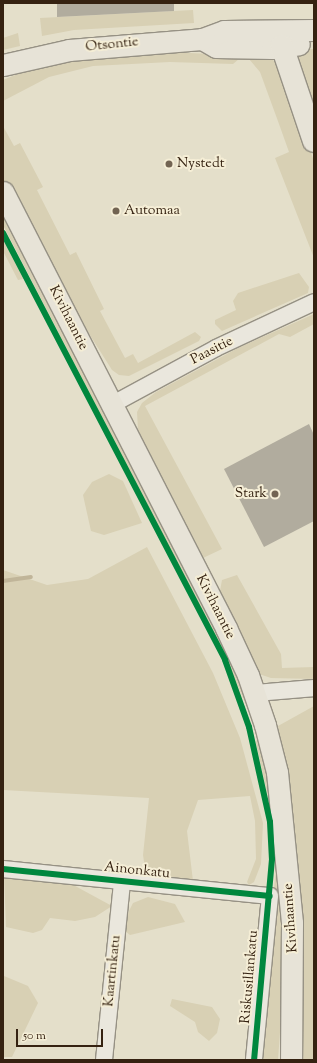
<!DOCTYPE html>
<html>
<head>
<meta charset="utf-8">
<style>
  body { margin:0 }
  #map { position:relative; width:317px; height:1063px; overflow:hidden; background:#e4dfca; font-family:"Sorts Mill Goudy",serif }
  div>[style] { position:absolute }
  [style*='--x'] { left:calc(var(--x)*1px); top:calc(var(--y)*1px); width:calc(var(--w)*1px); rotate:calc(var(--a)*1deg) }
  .green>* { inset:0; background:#d8d0b4 }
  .stream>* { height:3.5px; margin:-1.75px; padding:0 1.75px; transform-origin:1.75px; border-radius:1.75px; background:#c0b599 }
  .building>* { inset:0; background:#b1ac9e }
  .roads { filter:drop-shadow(1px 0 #969184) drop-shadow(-1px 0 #969184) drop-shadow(0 1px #969184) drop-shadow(0 -1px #969184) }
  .minor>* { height:16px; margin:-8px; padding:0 8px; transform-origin:8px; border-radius:8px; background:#eae7dd }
  .major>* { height:21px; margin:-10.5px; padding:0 10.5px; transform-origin:10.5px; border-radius:10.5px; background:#e7e3d7 }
  .highway>* { height:22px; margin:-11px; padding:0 11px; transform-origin:11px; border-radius:11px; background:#e7e3d7 }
  .cycleway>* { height:6px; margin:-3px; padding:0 3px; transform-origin:3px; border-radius:3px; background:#00873e }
  .dots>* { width:11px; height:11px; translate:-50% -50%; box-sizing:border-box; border:2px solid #f5eed6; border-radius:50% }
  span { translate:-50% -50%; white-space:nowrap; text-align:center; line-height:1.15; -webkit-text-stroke:4px #f5eed6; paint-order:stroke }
  .street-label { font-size:14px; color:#352211 }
  .poi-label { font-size:14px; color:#352211 }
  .left { translate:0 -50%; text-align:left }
  .right { translate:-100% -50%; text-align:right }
  .frame { position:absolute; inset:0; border:4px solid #352211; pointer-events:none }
  .scale { position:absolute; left:16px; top:1029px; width:87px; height:18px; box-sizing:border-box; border:2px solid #352211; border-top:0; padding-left:5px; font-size:12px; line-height:14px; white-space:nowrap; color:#352211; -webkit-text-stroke:3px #f5eed6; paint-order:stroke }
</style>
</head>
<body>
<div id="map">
  <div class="green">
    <div style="clip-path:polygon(193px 10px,194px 23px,74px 30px,42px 36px,40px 18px)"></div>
    <div style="clip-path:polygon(18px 33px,20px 46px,3px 50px,3px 38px)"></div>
    <div style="clip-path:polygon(294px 49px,314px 49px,314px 123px)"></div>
    <div style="clip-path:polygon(170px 52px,269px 57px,279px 65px,314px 161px,314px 258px,275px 158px,289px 152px,279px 124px,260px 72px,249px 59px,239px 59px,233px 64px,170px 62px,93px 66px,49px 77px,3px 101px,3px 80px,37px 66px,70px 57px)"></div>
    <div style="clip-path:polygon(3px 126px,14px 146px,20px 143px,43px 187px,37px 190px,70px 255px,76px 252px,104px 309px,100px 311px,125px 358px,133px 354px,138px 363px,195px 332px,201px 337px,199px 341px,129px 376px,119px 375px,112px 370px,57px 283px,3px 178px)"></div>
    <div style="clip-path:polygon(3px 212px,227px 650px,253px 721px,221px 647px,3px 225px)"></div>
    <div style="clip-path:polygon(3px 239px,16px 262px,23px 279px,18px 280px,3px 251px)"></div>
    <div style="clip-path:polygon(299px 273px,309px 287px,308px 293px,222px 331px,215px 324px,215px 320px,236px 310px,233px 301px,238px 293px)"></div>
    <div style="clip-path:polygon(314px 314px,314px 324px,290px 337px,279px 334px,145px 406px,222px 549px,203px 558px,138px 430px,137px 412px,142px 403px,156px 392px,238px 348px)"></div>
    <div style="clip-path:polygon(109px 474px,123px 481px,142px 523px,104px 535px,91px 531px,83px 495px,92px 482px)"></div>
    <div style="clip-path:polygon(147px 547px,213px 673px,240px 738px,263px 823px,261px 864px,254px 882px,249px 885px,247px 882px,256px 859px,255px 821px,250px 796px,198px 800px,187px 831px,193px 881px,146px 875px,143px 855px,149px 798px,3px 790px,3px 570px,47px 585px,88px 579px)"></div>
    <div style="clip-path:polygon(237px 575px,281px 654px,282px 668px,314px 667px,314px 679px,271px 678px,259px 674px,220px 591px,222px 580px)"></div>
    <div style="clip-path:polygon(314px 706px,314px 1060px,297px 1060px,302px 918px,296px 843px,278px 726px)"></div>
    <div style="clip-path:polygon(258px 733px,273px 796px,285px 962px,278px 1060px,255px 1060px,277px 860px,270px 806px,256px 743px)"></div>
    <div style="clip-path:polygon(4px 875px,66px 881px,112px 906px,95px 917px,75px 921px,50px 918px,42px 930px,33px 933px,6px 927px)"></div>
    <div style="clip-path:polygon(148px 897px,175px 904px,185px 922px,130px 935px,125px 931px,125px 919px,133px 903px)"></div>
    <div style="clip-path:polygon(4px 976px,28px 986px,38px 1003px,12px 1057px,3px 1057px)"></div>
    <div style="clip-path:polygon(172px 999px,212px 1007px,220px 1019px,217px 1033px,209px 1041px,198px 1032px,195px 1022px,170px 1006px)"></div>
  </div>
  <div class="stream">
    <div style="--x:3;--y:581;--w:28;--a:-8"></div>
  </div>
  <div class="building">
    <div style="clip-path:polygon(57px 3px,174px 3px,174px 11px,57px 17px)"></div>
    <div style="clip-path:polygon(309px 424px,314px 435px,314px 521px,264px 547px,224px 469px)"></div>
  </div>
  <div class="roads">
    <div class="minor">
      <div style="--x:113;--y:404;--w:117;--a:-28.5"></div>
      <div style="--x:216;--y:348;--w:108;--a:-25.1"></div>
      <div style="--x:255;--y:693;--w:59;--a:-4.8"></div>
      <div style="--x:3;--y:869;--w:268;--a:5.8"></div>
      <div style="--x:270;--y:896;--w:165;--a:95.6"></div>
      <div style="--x:104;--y:1060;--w:179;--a:-84.2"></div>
    </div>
    <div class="major">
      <div style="--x:202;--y:39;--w:16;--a:30"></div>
      <div style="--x:216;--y:47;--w:56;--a:1"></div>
      <div style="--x:272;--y:48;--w:27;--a:-8"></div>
      <div style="--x:3;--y:65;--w:68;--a:-12.8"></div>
      <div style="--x:69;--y:50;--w:133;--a:-4.7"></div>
      <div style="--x:202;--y:39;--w:23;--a:-20"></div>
      <div style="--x:224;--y:31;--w:90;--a:-0.6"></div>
      <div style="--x:3;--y:192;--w:490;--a:62.9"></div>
      <div style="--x:226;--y:628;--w:52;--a:64.9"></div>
      <div style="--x:248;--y:675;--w:53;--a:71.2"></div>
      <div style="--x:265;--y:725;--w:49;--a:75.7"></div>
      <div style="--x:277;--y:772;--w:152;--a:84.3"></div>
      <div style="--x:292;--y:923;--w:137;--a:90.4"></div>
    </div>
    <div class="highway">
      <div style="--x:282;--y:46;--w:100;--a:71.4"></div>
    </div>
  </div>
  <div class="cycleway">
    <div style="--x:3;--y:233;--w:481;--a:62.5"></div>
    <div style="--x:225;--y:660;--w:71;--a:70.3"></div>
    <div style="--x:249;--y:727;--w:97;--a:77.5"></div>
    <div style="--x:270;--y:822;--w:37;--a:87"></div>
    <div style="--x:272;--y:859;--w:202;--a:95.1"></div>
    <div style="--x:3;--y:869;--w:268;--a:5.8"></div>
  </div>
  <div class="dots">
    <div style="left:169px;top:164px;background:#726452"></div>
    <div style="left:116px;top:211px;background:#726452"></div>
    <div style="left:275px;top:494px;background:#726452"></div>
  </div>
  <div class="street-label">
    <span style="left:112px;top:45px;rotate:-6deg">Otsontie</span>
    <span style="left:68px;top:318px;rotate:63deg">Kivihaantie</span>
    <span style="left:212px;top:351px;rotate:-27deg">Paasitie</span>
    <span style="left:215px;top:607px;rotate:63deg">Kivihaantie</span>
    <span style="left:137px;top:871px;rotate:6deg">Ainonkatu</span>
    <span style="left:291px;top:918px;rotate:-94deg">Kivihaantie</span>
    <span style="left:113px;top:971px;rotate:-84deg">Kaartinkatu</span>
    <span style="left:250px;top:977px;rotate:-85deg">Riskusillankatu</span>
  </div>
  <div class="poi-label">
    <span class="left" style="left:177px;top:164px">Nystedt</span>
    <span class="left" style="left:124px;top:211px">Automaa</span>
    <span class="right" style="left:267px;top:494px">Stark</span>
  </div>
  <div class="frame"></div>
  <div class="scale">50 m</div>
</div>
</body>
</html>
